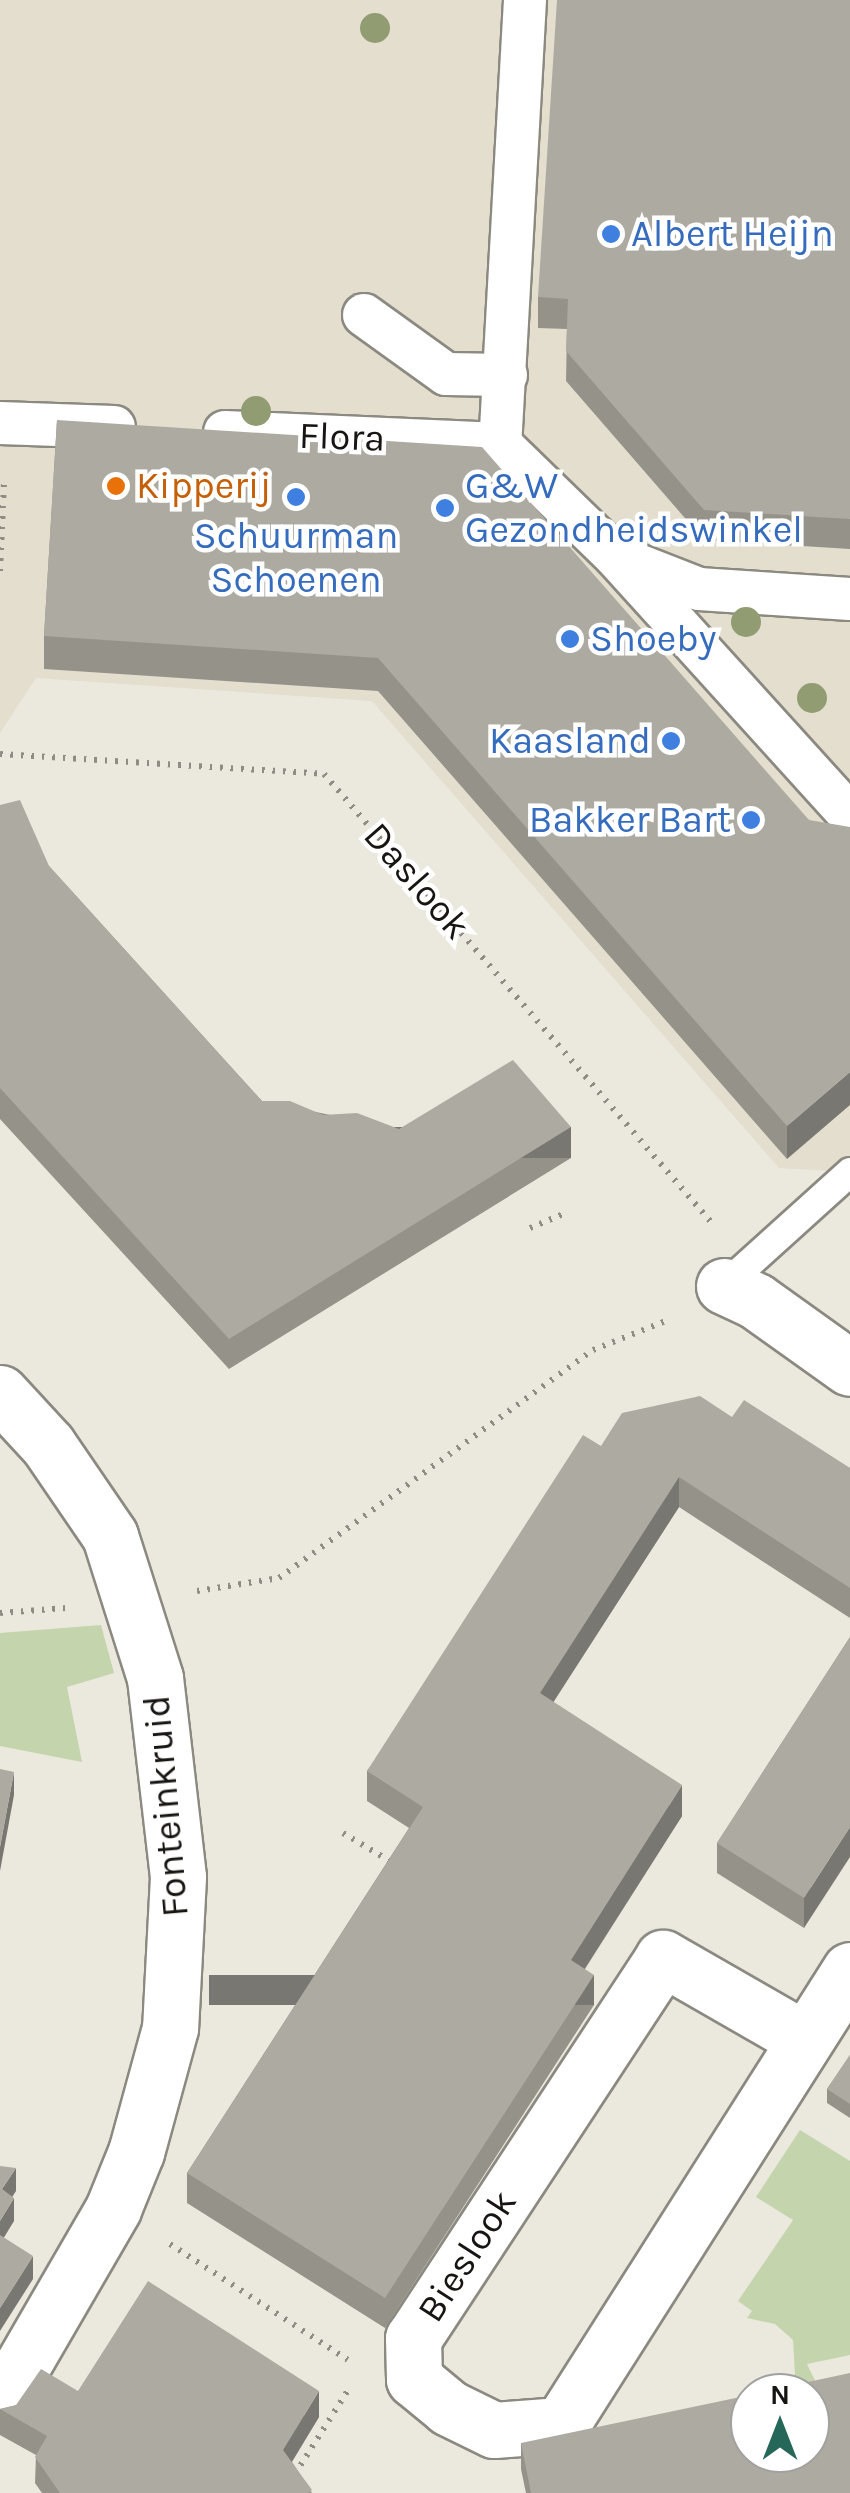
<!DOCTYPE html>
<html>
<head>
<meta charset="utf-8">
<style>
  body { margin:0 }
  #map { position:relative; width:850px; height:2493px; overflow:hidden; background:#ebe8de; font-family:Karla,sans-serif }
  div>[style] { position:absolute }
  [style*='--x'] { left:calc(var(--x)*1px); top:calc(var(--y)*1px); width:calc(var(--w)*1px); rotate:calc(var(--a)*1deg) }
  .built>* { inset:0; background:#e3decd }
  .green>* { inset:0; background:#c4d4ac }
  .path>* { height:6px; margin-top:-3px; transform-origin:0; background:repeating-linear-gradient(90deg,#8e8c84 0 2.5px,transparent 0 10.5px) }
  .roads { filter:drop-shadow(2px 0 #8b8980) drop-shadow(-2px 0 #8b8980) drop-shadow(0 2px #8b8980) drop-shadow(0 -2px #8b8980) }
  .service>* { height:28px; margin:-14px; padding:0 14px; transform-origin:14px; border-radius:14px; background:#fff }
  .pedestrian>* { height:42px; margin:-21px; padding:0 21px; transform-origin:21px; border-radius:21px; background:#fff }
  .minor>* { height:55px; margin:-27.5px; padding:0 27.5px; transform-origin:27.5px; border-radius:27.5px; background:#fff }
  .trees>* { width:30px; height:30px; margin:-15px; border-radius:50%; background:#919c72 }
  .wall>* { inset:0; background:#95928a }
  .shaded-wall>* { inset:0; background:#797771; transform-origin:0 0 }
  .building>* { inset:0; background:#adaaa1 }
  .dots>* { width:28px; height:28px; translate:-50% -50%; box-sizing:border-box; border:5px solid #fff; border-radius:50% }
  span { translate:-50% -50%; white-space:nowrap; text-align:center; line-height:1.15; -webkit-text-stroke:9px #fff; paint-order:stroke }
  .shop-label { font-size:38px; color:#366cbe }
  .left { translate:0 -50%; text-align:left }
  .right { translate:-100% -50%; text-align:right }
  .street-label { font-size:38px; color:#161511 }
  .food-label { font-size:38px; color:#c56008 }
  .north { position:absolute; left:730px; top:2373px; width:100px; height:100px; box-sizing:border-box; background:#fff; border:2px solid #a2a1a0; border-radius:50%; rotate:0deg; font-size:28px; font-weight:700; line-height:40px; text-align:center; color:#161511 }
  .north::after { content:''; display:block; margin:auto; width:35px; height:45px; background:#256859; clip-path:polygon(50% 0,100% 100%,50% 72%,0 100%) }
</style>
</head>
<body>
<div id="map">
  <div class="built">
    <div style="clip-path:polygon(0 0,850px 0,850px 1172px,779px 1168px,372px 701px,36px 678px,0 733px)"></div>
  </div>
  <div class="green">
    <div style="clip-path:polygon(101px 1625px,114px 1673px,67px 1687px,82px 1762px,0 1746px,0 1633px)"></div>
    <div style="clip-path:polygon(800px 2130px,850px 2161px,850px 2355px,807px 2364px,819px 2389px,796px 2393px,793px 2340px,775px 2324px,747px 2318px,752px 2311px,738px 2301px,793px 2220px,756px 2197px)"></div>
  </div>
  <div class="path">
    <div style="--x:0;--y:571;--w:87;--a:-87.4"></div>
    <div style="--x:0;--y:754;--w:325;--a:3.5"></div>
    <div style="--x:324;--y:774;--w:592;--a:49.18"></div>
    <div style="--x:530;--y:1228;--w:38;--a:-23"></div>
    <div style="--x:197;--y:1591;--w:83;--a:-9"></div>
    <div style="--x:279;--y:1578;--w:388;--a:-36"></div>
    <div style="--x:593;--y:1350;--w:81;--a:-21.8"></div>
    <div style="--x:0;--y:1613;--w:66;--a:-4.3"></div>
    <div style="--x:343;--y:1833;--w:58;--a:31"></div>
    <div style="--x:170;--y:2244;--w:212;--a:33.1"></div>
    <div style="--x:295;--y:2474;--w:103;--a:-57.7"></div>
  </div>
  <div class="roads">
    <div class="service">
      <div style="--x:724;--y:1286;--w:170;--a:-42.1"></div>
    </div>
    <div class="pedestrian">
      <div style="--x:525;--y:0;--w:445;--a:93.2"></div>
      <div style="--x:500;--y:444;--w:161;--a:44.2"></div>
      <div style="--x:615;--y:556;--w:350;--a:47.8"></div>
      <div style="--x:364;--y:315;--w:101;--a:35.7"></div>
      <div style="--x:446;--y:374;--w:60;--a:1"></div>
      <div style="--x:0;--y:423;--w:114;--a:2"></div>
      <div style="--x:225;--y:432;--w:275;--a:2.5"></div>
      <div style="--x:625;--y:560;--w:79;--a:21.4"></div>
      <div style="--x:699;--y:589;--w:151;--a:3.8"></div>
    </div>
    <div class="minor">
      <div style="--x:724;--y:1286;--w:35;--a:25"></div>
      <div style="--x:756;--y:1301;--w:115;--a:35.5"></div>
      <div style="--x:0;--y:1393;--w:71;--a:47.3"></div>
      <div style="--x:48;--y:1445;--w:110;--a:55.7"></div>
      <div style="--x:110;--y:1536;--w:149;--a:72.4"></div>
      <div style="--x:155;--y:1678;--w:200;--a:83.4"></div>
      <div style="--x:178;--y:1877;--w:151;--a:93"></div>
      <div style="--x:170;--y:2028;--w:129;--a:105.3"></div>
      <div style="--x:136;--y:2152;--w:61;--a:112"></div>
      <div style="--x:113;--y:2209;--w:225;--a:120.1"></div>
      <div style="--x:804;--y:2039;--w:163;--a:-150.1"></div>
      <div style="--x:663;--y:1958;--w:455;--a:123.3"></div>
      <div style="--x:413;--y:2338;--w:41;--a:88.6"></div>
      <div style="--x:414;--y:2379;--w:45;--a:39.6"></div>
      <div style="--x:449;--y:2408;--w:50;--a:26.1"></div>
      <div style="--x:494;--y:2430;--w:67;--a:-4.3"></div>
      <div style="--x:561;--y:2425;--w:539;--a:-57.58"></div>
    </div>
  </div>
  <div class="trees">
    <div style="left:375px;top:28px"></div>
    <div style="left:256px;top:411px"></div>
    <div style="left:746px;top:622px"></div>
    <div style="left:812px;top:698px"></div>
  </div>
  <div class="wall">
    <div style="clip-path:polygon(850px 0,850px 549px,704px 540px,566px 381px,567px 329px,538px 328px,538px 297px)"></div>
    <div style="clip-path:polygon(57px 420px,809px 820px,787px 1159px,378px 691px,44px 669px,44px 636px)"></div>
    <div style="clip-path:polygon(0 805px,49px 866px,262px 1101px,399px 1129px,571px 1158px,229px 1369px,0 1119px)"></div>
    <div style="clip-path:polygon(732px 1417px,850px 1468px,850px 1618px,679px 1507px,553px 1702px,682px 1816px,585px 1969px,594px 2005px,385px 2328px,187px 2203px,187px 2173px,409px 1828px,367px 1801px,367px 1771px,601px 1446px)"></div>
    <div style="clip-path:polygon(850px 1637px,804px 1928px,717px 1873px,717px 1843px)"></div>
    <div style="clip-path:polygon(850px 2055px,850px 2118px,827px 2103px,827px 2089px)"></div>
    <div style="clip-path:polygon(78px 2391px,319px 2417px,292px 2462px,312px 2493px,42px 2493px,35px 2483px,36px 2455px,0 2435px,0 2409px)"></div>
    <div style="clip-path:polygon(521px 2443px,850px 2493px,526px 2493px,521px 2469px)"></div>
  </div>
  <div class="shaded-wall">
    <div style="clip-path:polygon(850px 1072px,850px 1105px,787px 1159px,787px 1126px)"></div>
    <div style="left:571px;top:1127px;width:31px;height:402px;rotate:90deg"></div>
    <div style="clip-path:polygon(679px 1477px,679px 1507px,540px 1723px,540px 1693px)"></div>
    <div style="clip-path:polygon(14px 1772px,14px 1795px,0 1871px,0 1847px)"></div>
    <div style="clip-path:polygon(682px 1785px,682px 1816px,571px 1990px,571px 1960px)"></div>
    <div style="clip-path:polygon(850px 1827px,850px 1857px,804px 1928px,804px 1898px)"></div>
    <div style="left:594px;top:1975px;width:30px;height:385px;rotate:90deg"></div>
    <div style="clip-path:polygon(16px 2168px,16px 2191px,2px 2213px,2px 2189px)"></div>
    <div style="clip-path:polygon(14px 2198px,14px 2221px,0 2244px,0 2221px)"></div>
    <div style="clip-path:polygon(33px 2256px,33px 2279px,0 2331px,0 2308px)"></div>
    <div style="clip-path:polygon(319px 2391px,319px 2417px,283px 2476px,283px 2450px)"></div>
  </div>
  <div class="building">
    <div style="clip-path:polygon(557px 0,850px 0,850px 519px,704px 510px,566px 351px,568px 299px,538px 297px)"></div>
    <div style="clip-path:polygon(57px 420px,482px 447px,809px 820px,850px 827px,850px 1072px,787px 1126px,378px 658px,44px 636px)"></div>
    <div style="clip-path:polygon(20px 800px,49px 866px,262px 1101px,290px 1101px,323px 1115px,357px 1113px,399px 1129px,513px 1060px,571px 1127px,229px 1339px,0 1088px,0 805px)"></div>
    <div style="clip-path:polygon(700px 1396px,732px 1417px,744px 1400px,850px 1468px,850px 1588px,679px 1477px,540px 1693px,682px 1785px,571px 1960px,594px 1975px,385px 2298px,187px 2173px,423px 1807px,367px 1771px,583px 1435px,601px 1446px,622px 1413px)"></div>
    <div style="clip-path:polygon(850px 1637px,850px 1827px,804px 1898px,717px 1843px)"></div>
    <div style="clip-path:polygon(0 1769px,14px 1772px,0 1847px)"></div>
    <div style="clip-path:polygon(850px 2055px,850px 2104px,827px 2089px)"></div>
    <div style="clip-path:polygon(0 2166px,16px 2168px,2px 2189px,14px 2198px,0 2221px)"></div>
    <div style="clip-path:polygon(0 2235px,33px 2256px,0 2308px)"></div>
    <div style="clip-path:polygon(148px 2281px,319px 2391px,283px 2450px,312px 2490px,308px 2493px,60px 2493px,35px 2457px,47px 2436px,0 2409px,16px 2405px,41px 2369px,78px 2391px)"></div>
    <div style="clip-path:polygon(850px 2373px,850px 2493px,531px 2493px,521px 2443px,750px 2395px,750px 2453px,810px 2453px,810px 2393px,757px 2393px)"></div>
  </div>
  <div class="dots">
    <div style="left:611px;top:234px;background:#3f7fe0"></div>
    <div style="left:116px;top:486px;background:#e8710a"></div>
    <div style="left:296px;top:497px;background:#3f7fe0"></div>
    <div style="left:445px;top:508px;background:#3f7fe0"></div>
    <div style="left:570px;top:639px;background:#3f7fe0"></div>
    <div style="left:671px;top:741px;background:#3f7fe0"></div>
    <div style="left:751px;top:820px;background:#3f7fe0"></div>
  </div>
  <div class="shop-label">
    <span class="left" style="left:631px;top:234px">Albert Heijn</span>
    <span class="left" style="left:465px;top:508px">G&amp;W<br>Gezondheidswinkel</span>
    <span style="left:296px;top:558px">Schuurman<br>Schoenen</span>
    <span class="left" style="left:590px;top:639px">Shoeby</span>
    <span class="right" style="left:651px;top:741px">Kaasland</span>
    <span class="right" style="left:731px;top:820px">Bakker Bart</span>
  </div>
  <div class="street-label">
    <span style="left:342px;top:437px;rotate:2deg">Flora</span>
    <span style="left:417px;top:881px;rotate:49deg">Daslook</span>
    <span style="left:166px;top:1806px;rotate:-95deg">Fonteinkruid</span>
    <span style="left:467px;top:2256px;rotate:-57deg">Bieslook</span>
  </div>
  <div class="food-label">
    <span class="left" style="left:136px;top:486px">Kipperij</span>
  </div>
  <div class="north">N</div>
</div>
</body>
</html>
